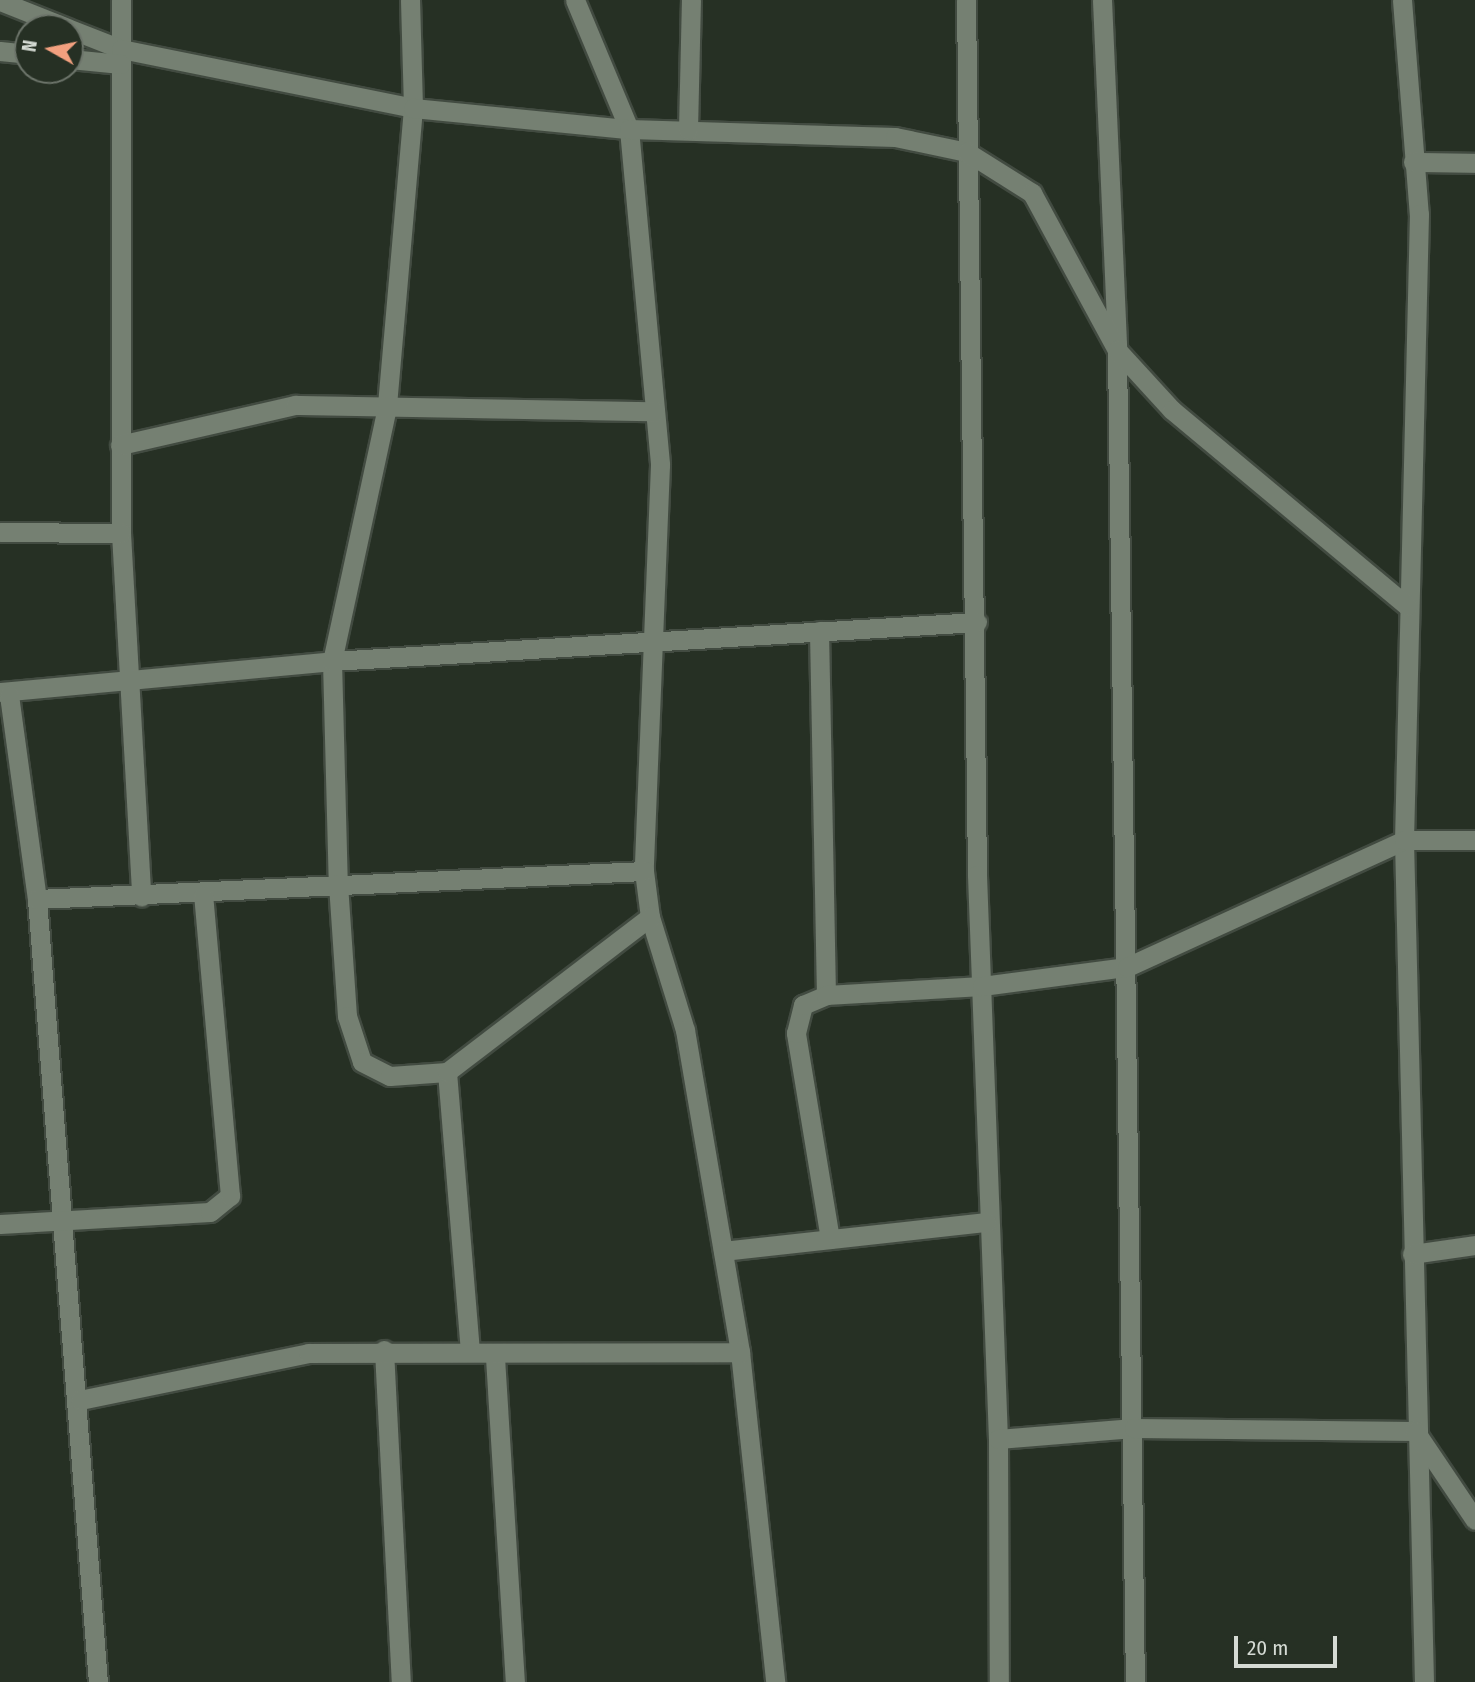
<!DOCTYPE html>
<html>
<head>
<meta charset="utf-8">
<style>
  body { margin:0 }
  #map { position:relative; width:1475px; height:1682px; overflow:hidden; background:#263024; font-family:"Fira Sans Condensed",sans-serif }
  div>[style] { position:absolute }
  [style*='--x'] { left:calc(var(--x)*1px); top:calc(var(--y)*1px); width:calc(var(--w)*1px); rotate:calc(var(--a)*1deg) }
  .roads { filter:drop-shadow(2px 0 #424b41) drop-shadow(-2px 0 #424b41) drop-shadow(0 2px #424b41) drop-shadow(0 -2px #424b41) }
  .minor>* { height:19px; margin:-9.5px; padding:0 9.5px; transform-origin:9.5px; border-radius:9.5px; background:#758072 }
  span { translate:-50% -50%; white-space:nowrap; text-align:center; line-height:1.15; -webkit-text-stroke:7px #263024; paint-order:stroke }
  .north { position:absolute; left:14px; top:14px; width:70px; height:70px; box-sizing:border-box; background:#263024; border:2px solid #6c746a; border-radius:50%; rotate:279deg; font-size:19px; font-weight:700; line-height:28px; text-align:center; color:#d5dbd4 }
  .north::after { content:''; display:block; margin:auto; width:24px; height:32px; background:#f2a07f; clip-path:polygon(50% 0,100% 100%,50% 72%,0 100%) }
  .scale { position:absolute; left:1234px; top:1636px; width:103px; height:32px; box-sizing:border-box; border:4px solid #d5dbd4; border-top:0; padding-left:9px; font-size:21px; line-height:24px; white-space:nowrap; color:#d5dbd4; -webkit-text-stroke:5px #263024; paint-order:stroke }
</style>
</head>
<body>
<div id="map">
  <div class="roads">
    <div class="minor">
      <div style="--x:121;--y:0;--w:533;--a:90"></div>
      <div style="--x:121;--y:533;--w:364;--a:86.8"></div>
      <div style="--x:410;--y:0;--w:108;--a:88.4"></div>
      <div style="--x:413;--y:108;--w:300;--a:95"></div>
      <div style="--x:387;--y:407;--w:260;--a:102.2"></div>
      <div style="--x:332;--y:661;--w:223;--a:88.5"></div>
      <div style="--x:338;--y:884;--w:132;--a:86.1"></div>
      <div style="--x:347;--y:1016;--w:48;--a:71.9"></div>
      <div style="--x:362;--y:1062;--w:31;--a:27"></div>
      <div style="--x:390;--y:1076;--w:57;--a:-4"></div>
      <div style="--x:447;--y:1072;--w:278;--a:85.3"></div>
      <div style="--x:575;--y:0;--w:140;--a:67.3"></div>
      <div style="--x:629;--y:129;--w:337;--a:84.7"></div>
      <div style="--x:660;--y:465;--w:406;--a:92.3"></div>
      <div style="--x:644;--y:871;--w:46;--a:82.6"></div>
      <div style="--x:650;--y:917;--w:118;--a:72.8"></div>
      <div style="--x:685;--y:1030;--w:327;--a:80.3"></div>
      <div style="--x:740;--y:1352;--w:332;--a:83.9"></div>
      <div style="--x:966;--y:0;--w:875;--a:89.28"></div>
      <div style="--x:977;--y:875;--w:564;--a:87.87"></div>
      <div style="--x:998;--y:1439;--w:243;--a:89.8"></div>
      <div style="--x:1102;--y:0;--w:350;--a:87.5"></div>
      <div style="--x:1117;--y:350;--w:1332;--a:89.23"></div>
      <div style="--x:1402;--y:0;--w:215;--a:85.5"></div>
      <div style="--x:1419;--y:214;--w:626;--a:91.37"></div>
      <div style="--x:1404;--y:840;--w:842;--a:88.64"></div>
      <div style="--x:0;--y:1;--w:73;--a:21.7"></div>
      <div style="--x:70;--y:29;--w:55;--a:21.4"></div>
      <div style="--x:121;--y:49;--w:298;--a:11.4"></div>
      <div style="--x:413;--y:108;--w:217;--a:5.6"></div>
      <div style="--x:629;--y:129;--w:266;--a:1.7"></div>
      <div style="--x:895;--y:137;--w:74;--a:11.8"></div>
      <div style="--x:967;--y:152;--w:77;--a:32.2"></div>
      <div style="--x:1032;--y:193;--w:179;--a:61.6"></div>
      <div style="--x:1117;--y:350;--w:81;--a:47.5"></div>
      <div style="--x:1172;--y:410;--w:306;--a:39.8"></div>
      <div style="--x:0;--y:51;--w:28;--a:6"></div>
      <div style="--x:70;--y:59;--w:51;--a:5.6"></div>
      <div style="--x:688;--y:130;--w:130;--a:-88.7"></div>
      <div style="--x:1413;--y:162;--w:62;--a:0.9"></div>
      <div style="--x:120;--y:445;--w:180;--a:-12.9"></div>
      <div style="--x:295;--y:405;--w:360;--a:1"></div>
      <div style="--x:0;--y:532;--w:121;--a:0.5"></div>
      <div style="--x:819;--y:631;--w:364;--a:88.9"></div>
      <div style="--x:0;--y:692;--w:333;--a:-5.3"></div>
      <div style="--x:332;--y:661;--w:646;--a:-3.46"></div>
      <div style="--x:9;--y:695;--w:206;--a:82.2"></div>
      <div style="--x:37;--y:899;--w:785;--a:85.55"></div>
      <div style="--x:37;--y:899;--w:608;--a:-2.64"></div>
      <div style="--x:447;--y:1072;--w:255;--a:-37.4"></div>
      <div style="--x:0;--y:1224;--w:210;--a:-3.3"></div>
      <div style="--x:210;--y:1212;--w:26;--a:-39"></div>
      <div style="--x:230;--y:1196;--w:301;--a:-95.1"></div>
      <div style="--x:830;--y:1239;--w:209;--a:-99.4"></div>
      <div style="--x:796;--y:1033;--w:29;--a:-76"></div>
      <div style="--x:803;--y:1005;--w:25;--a:-23"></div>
      <div style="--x:826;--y:995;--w:156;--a:-3.3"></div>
      <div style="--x:982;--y:986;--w:146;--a:-7.5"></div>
      <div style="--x:1127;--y:967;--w:305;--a:-24.6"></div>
      <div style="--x:1404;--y:840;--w:71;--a:0"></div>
      <div style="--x:723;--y:1251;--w:265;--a:-6.3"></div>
      <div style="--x:1412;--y:1254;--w:64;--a:-8.1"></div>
      <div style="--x:384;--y:1350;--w:332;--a:87.1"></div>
      <div style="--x:495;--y:1357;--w:326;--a:86.5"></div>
      <div style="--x:80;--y:1400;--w:233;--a:-11.6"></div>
      <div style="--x:308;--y:1353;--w:432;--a:-0.1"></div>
      <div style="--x:998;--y:1439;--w:136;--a:-4.6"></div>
      <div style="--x:1134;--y:1428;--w:281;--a:0.6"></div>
      <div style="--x:1415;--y:1431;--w:107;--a:56"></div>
    </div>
  </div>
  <div class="north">N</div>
  <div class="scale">20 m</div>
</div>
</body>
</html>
